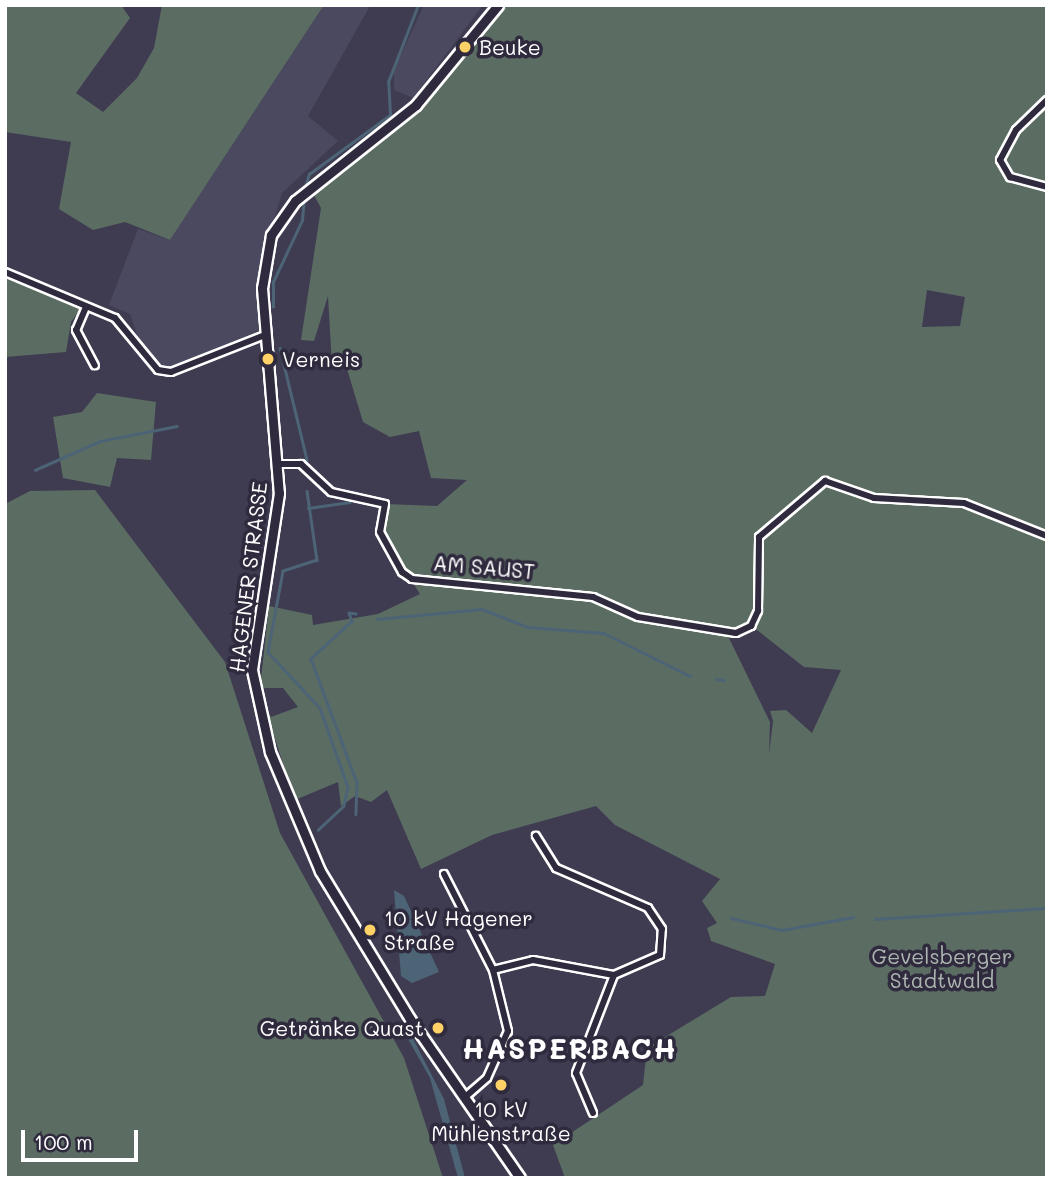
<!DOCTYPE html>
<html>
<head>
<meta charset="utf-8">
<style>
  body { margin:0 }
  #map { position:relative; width:1052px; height:1183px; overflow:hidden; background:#3f3c51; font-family:Mali,sans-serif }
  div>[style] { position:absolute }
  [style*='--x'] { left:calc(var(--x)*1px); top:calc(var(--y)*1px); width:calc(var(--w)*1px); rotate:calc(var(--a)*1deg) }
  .built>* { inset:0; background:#4a495f }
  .green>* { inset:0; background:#5b6c63 }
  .water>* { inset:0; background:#4c6476 }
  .stream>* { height:2.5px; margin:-1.25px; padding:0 1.25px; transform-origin:1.25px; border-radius:1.25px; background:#4c6476 }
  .roads { filter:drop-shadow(2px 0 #fff) drop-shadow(-2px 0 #fff) drop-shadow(0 2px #fff) drop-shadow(0 -2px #fff) }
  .street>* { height:6px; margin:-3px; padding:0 3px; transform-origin:3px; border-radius:3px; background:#2f2a3d }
  .secondary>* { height:9px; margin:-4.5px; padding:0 4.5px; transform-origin:4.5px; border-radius:4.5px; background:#2f2a3d }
  .dots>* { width:19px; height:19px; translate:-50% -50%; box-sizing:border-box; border:4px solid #2f2a3d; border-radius:50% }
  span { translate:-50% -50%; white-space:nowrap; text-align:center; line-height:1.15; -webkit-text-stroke:7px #2f2a3d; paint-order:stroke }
  .poi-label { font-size:21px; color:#fff }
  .left { translate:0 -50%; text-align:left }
  .right { translate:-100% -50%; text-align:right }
  .street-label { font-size:21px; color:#fff }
  .park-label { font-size:21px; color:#adb6b1 }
  .district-label { font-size:28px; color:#fff; font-weight:700; letter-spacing:2px }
  .frame { position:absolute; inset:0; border:7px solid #fff; pointer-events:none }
  .scale { position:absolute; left:21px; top:1130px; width:117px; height:32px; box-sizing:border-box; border:4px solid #fff; border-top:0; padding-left:9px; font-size:21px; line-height:24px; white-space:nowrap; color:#fff; -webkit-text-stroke:5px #2f2a3d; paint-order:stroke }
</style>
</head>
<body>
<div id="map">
  <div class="built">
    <div style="clip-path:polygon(324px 5px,370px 6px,308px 116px,338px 141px,282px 193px,261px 264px,261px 330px,168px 368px,145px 358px,130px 314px,109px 305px,138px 229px,170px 240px)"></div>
    <div style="clip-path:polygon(424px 5px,483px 5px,413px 98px,394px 90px,394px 70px)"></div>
  </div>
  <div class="green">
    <div style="clip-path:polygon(5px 5px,121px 5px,130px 18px,76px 93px,103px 112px,137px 78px,154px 48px,162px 5px,324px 5px,170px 240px,125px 222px,93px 230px,59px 209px,71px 142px,5px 132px)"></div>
    <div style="clip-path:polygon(evenodd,498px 5px,1047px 5px,1047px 184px,1011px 174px,1000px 159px,1010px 177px,1047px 188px,1047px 1178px,565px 1178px,553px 1145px,643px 1085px,647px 1048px,731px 997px,765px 996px,775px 964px,711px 941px,707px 928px,717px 923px,702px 901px,720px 879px,615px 825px,596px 806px,492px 835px,421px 869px,387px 790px,371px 802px,355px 796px,341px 806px,338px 782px,295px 800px,263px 702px,271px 717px,298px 707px,283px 688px,260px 688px,269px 606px,312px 615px,313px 625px,378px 614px,420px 594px,380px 532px,379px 518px,385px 504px,437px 506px,467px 480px,431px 478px,419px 431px,390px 437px,363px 422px,347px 369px,332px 365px,328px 296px,314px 341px,301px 340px,321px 208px,310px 188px,399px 121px,498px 5px,927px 290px,965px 297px,960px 326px,922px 327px,927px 290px,498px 5px,508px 586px,592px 596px,638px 616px,737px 632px,752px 626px,804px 667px,841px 670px,812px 733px,786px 710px,770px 711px,773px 721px,769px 754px,770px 722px,726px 632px,638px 618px,593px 598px,508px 586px)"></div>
    <div style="clip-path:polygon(5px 278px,81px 308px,71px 322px,66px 352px,5px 357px)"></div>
    <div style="clip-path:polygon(97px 393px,156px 402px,151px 460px,117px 458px,110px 487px,63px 478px,53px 417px,82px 412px)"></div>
    <div style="clip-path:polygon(95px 490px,225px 662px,280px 833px,404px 1058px,443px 1178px,5px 1178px,5px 504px,30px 491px)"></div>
  </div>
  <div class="water">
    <div style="clip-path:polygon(394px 890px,404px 896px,439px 972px,412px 983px,401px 976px)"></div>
    <div style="clip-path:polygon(408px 1029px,444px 1099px,465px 1178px,458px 1178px,430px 1078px,403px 1030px)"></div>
  </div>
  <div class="stream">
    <div style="--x:304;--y:190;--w:17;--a:-73"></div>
    <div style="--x:309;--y:174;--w:100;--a:-36.1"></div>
    <div style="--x:390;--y:115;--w:33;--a:-93"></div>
    <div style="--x:388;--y:82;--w:83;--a:-68.7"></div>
    <div style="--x:273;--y:307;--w:25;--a:-90"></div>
    <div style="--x:273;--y:282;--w:68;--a:-64.9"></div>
    <div style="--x:302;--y:220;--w:23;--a:-85"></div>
    <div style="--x:280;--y:348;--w:115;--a:76.4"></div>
    <div style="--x:35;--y:470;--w:71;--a:-24"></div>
    <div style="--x:100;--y:441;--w:78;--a:-11"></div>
    <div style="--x:307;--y:491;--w:70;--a:81.8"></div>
    <div style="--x:317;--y:560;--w:36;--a:162"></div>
    <div style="--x:283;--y:571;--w:82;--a:100.5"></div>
    <div style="--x:268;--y:652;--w:76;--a:47.1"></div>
    <div style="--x:320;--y:708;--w:84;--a:70.5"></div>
    <div style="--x:348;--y:787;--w:19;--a:102"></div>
    <div style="--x:344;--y:806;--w:35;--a:137"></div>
    <div style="--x:308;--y:508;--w:42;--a:-8.1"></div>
    <div style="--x:356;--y:614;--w:7;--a:-172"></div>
    <div style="--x:349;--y:613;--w:9;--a:69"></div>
    <div style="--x:352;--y:621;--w:56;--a:137.2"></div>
    <div style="--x:311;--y:659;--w:132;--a:69.6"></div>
    <div style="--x:357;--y:783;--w:31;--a:92"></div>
    <div style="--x:377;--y:619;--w:105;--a:-5.4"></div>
    <div style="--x:482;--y:609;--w:49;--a:21.4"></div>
    <div style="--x:528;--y:627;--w:76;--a:4.5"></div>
    <div style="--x:604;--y:633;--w:96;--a:26.6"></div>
    <div style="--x:716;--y:679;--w:8;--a:7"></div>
    <div style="--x:731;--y:918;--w:52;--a:13.2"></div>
    <div style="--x:782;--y:930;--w:72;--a:-10.4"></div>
    <div style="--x:875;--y:919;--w:172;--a:-3.7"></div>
  </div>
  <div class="roads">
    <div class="street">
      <div style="--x:1047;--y:100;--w:43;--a:135.9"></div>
      <div style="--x:1016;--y:130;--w:34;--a:118"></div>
      <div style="--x:1000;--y:160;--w:20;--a:60"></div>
      <div style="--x:1010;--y:177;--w:38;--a:15"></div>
      <div style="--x:5;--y:272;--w:119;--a:22.7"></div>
      <div style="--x:115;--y:318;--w:67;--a:50.4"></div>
      <div style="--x:158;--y:370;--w:13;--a:9"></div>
      <div style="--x:171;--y:372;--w:101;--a:-21.5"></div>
      <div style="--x:86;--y:307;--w:25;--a:113"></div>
      <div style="--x:76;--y:330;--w:40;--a:62"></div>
      <div style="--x:279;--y:464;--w:22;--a:0"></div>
      <div style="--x:301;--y:464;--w:41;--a:43"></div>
      <div style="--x:331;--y:492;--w:55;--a:12.5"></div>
      <div style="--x:385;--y:504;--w:28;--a:100"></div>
      <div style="--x:380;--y:532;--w:46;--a:61.2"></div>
      <div style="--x:402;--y:572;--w:12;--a:35"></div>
      <div style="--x:412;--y:579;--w:182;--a:5.7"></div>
      <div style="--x:593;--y:597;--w:49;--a:24"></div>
      <div style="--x:638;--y:617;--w:99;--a:9.3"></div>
      <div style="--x:736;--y:633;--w:17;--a:-25"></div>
      <div style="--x:751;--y:626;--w:17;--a:-65"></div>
      <div style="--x:758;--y:611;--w:74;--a:-89.2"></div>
      <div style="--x:759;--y:537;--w:87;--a:-40.3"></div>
      <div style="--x:825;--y:481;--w:52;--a:19.1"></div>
      <div style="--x:874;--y:498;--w:90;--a:3.2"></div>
      <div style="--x:964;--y:503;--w:89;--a:21.7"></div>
      <div style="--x:444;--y:874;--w:108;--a:63"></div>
      <div style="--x:493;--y:970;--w:63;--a:76.2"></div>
      <div style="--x:508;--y:1031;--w:51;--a:114.1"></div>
      <div style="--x:487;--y:1078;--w:28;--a:139"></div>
      <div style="--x:493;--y:970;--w:41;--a:-14"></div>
      <div style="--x:533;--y:960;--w:82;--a:10.5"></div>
      <div style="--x:614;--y:975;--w:50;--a:-23.5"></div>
      <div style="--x:660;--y:955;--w:26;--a:-86"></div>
      <div style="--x:662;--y:929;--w:25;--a:-124"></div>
      <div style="--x:648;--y:908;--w:100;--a:-156.5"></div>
      <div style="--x:556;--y:868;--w:38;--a:-122"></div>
      <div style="--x:593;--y:1113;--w:43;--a:-113"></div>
      <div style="--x:576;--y:1073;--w:105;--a:-68.8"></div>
    </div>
    <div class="secondary">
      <div style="--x:498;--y:5;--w:129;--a:129.4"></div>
      <div style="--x:416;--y:105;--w:154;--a:141.6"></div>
      <div style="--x:295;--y:201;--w:42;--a:125.2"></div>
      <div style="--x:271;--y:235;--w:54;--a:99.6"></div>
      <div style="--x:262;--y:288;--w:206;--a:85.3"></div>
      <div style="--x:279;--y:493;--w:179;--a:98.7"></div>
      <div style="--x:252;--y:670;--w:84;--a:77.6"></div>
      <div style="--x:270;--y:752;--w:129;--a:67.2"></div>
      <div style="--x:320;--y:871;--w:173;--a:58.7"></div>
      <div style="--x:410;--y:1019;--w:193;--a:55.3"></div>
    </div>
  </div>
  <div class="dots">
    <div style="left:465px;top:47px;background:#ffd166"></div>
    <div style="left:268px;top:359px;background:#ffd166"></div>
    <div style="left:370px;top:930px;background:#ffd166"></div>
    <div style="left:438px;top:1028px;background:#ffd166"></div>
    <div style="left:501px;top:1085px;background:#ffd166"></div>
  </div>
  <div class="poi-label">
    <span class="left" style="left:479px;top:47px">Beuke</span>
    <span class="left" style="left:282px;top:359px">Verneis</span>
    <span class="left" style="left:384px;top:930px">10 kV Hagener<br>Straße</span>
    <span class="right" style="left:424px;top:1028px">Getränke Quast</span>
    <span style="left:501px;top:1121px">10 kV<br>Mühlenstraße</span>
  </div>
  <div class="street-label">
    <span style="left:484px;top:567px;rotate:5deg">AM SAUST</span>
    <span style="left:248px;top:577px;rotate:-83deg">HAGENER STRASSE</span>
  </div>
  <div class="park-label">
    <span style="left:942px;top:968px">Gevelsberger<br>Stadtwald</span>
  </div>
  <div class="district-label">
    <span style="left:570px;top:1048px">HASPERBACH</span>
  </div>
  <div class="frame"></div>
  <div class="scale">100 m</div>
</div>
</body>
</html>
